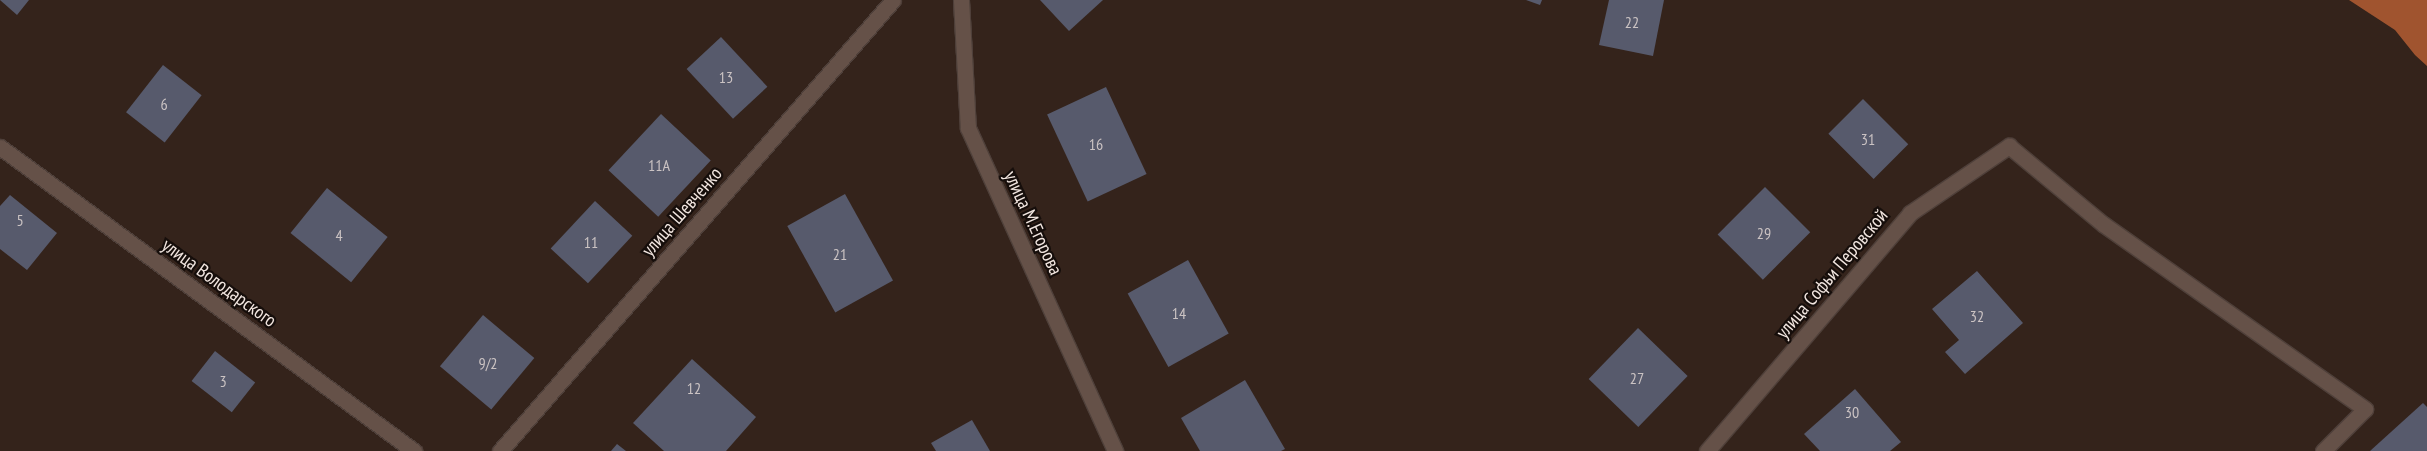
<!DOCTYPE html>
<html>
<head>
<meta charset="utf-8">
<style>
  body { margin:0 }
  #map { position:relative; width:2427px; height:451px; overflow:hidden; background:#34231b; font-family:"PT Sans Narrow",sans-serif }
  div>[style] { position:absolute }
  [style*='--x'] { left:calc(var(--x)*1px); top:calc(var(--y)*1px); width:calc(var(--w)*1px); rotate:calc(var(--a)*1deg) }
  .water>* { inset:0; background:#a0542f }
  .building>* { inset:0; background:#575a6c; transform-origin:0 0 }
  .roads { filter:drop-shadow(1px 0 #4f403a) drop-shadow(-1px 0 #4f403a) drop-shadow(0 1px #4f403a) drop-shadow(0 -1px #4f403a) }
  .lane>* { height:15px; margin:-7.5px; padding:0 7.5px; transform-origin:7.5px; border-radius:7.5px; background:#655148 }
  .street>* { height:15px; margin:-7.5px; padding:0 7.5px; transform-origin:7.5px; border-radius:7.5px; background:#655148 }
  span { translate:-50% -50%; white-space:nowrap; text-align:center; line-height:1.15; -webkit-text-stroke:4.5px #160e0b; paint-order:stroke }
  .number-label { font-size:16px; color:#cbc3c3 }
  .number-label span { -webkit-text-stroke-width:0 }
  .street-label { font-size:19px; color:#f2e6e0 }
</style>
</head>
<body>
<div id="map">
  <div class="water">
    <div style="clip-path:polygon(2349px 0,2427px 0,2427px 66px,2415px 55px,2395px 30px)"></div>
  </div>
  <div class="building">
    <div style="clip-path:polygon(0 0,29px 0,17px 15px)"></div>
    <div style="clip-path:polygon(1040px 0,1103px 0,1069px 31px)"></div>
    <div style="clip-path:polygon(1526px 0,1542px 0,1540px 5px)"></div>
    <div style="clip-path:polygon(1609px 0,1664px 0,1653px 56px,1599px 45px)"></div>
    <div style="left:721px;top:37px;width:68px;height:47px;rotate:47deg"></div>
    <div style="left:163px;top:65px;width:49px;height:60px;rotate:38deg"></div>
    <div style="left:1106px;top:87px;width:96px;height:65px;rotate:65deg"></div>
    <div style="left:1863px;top:99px;width:64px;height:49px;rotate:45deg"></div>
    <div style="left:661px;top:114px;width:68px;height:77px;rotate:43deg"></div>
    <div style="left:1765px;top:187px;width:64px;height:67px;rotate:45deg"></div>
    <div style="left:327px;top:188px;width:78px;height:58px;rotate:39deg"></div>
    <div style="left:845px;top:194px;width:99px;height:66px;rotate:61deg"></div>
    <div style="clip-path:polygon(10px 195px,57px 233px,27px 270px,0 249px,0 206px)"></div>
    <div style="left:595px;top:201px;width:51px;height:65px;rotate:43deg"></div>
    <div style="left:1188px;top:260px;width:84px;height:69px;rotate:61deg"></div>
    <div style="clip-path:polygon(1977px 271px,2023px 323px,1965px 374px,1945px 352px,1959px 340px,1932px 309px)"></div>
    <div style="left:483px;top:315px;width:67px;height:67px;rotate:40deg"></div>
    <div style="left:1638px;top:328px;width:69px;height:71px;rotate:44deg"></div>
    <div style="left:215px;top:351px;width:51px;height:38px;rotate:38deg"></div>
    <div style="clip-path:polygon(692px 359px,756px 417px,726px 451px,664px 451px,633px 423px)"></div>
    <div style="clip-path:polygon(1245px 380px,1285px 449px,1281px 451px,1200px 451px,1181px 418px)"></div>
    <div style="clip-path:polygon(1855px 389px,1901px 442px,1890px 451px,1820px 451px,1804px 434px)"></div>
    <div style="clip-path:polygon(2423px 403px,2427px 407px,2427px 451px,2370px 451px)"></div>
    <div style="clip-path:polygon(972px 420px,990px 451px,936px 451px,931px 443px)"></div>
    <div style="clip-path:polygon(617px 444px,626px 451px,611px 451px)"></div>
  </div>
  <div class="roads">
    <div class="lane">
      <div style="--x:2009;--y:146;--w:122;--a:39.7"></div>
      <div style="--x:2103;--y:224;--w:321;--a:35.2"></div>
    </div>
    <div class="street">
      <div style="--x:961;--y:0;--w:128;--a:86.9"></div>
      <div style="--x:968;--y:128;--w:355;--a:65.5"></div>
      <div style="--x:0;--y:147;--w:514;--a:36.29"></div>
      <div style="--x:500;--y:451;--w:598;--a:-48.93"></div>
      <div style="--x:1707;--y:451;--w:313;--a:-49.5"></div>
      <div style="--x:1910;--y:213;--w:120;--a:-34.1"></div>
      <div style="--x:2323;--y:451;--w:59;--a:-45"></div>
    </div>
  </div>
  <div class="number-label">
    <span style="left:1632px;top:22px">22</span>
    <span style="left:726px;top:77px">13</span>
    <span style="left:164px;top:104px">6</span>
    <span style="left:1868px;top:139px">31</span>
    <span style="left:1096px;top:144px">16</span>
    <span style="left:659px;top:165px">11А</span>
    <span style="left:20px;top:220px">5</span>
    <span style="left:1764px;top:233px">29</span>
    <span style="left:339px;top:235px">4</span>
    <span style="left:591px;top:242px">11</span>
    <span style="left:840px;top:254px">21</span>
    <span style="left:1179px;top:313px">14</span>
    <span style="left:1977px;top:316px">32</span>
    <span style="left:488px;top:363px">9/2</span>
    <span style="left:1637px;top:378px">27</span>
    <span style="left:223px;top:381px">3</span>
    <span style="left:694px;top:388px">12</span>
    <span style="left:1852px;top:412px">30</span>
  </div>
  <div class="street-label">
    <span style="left:682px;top:212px;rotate:-49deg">улица Шевченко</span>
    <span style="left:1033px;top:223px;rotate:65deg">улица М.Егорова</span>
    <span style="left:1832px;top:274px;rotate:-50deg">улица Софьи Перовской</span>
    <span style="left:219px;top:283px;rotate:36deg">улица Володарского</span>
  </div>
</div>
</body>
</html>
